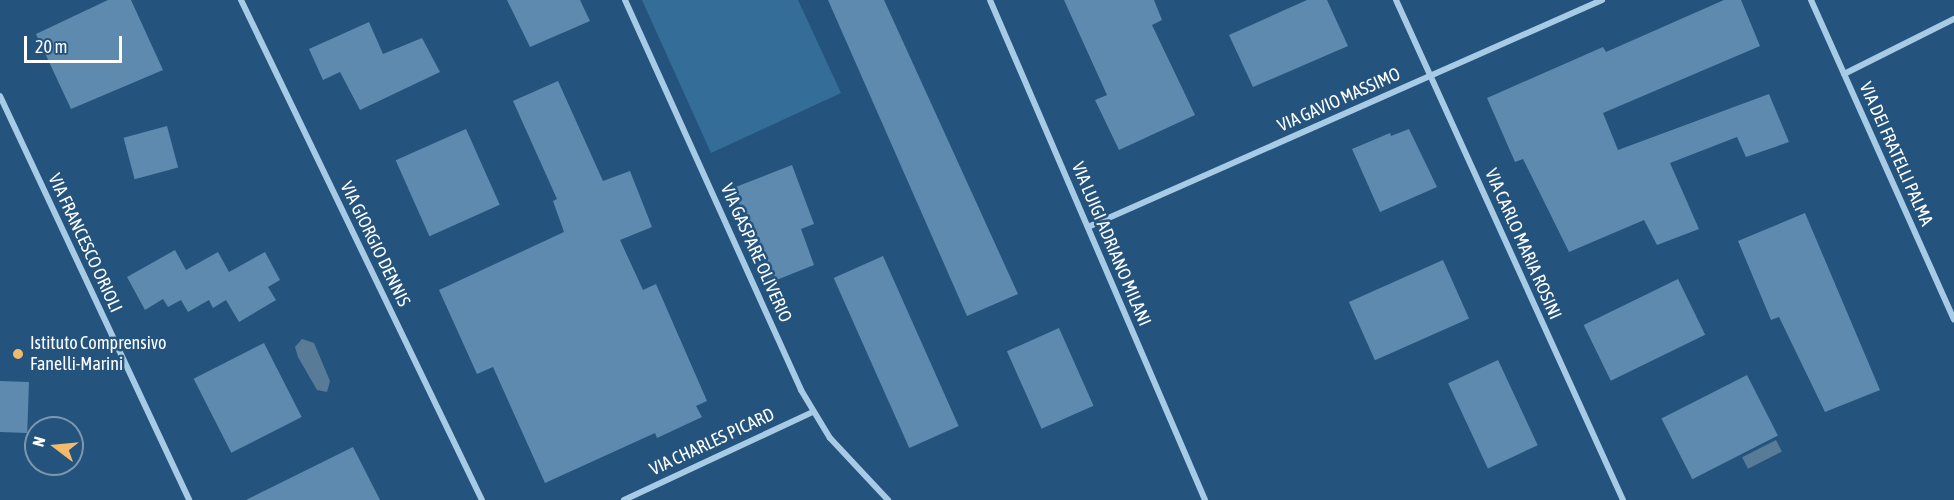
<!DOCTYPE html>
<html>
<head>
<meta charset="utf-8">
<style>
  body { margin:0 }
  #map { position:relative; width:1954px; height:500px; overflow:hidden; background:#24547d; font-family:"Asap Condensed",sans-serif }
  div>[style] { position:absolute }
  [style*='--x'] { left:calc(var(--x)*1px); top:calc(var(--y)*1px); width:calc(var(--w)*1px); rotate:calc(var(--a)*1deg) }
  .green>* { inset:0; background:#346d98 }
  .water>* { inset:0; background:#587b98; transform-origin:0 0 }
  .building>* { inset:0; background:#5d8aae; transform-origin:0 0 }
  .street>* { height:6px; margin:-3px; padding:0 3px; transform-origin:3px; border-radius:3px; background:#a8cbe5 }
  .dots>* { width:16px; height:16px; translate:-50% -50%; box-sizing:border-box; border:3px solid #24547d; border-radius:50% }
  span { translate:-50% -50%; white-space:nowrap; text-align:center; line-height:1.15; -webkit-text-stroke:5px #24547d; paint-order:stroke }
  .street-label { font-size:18px; color:#fff }
  .poi-label { font-size:18px; color:#fff }
  .left { translate:0 -50%; text-align:left }
  .north { position:absolute; left:24px; top:416px; width:60px; height:60px; box-sizing:border-box; background:#24547d; border:2px solid #7c98b1; border-radius:50%; rotate:286deg; font-size:16px; font-weight:700; line-height:24px; text-align:center; color:#fff }
  .north::after { content:''; display:block; margin:auto; width:21px; height:27px; background:#f0bb6c; clip-path:polygon(50% 0,100% 100%,50% 72%,0 100%) }
  .scale { position:absolute; left:24px; top:36px; width:98px; height:27px; box-sizing:border-box; border:3px solid #fff; border-top:0; padding-left:8px; font-size:18px; line-height:21px; white-space:nowrap; color:#fff; -webkit-text-stroke:4px #24547d; paint-order:stroke }
</style>
</head>
<body>
<div id="map">
  <div class="green">
    <div style="clip-path:polygon(642px 0,798px 0,841px 93px,711px 153px)"></div>
  </div>
  <div class="water">
    <div style="clip-path:polygon(302px 339px,314px 343px,330px 381px,327px 392px,317px 390px,298px 357px,295px 347px)"></div>
    <div style="left:1776px;top:440px;width:13px;height:38px;rotate:63deg"></div>
  </div>
  <div class="building">
    <div style="clip-path:polygon(108px 0,131px 0,163px 70px,71px 109px,36px 34px)"></div>
    <div style="clip-path:polygon(507px 0,580px 0,590px 21px,530px 47px)"></div>
    <div style="clip-path:polygon(828px 0,884px 0,1018px 294px,967px 316px)"></div>
    <div style="clip-path:polygon(1064px 0,1154px 0,1162px 20px,1152px 25px,1195px 115px,1119px 150px,1095px 100px,1107px 95px)"></div>
    <div style="clip-path:polygon(1307px 0,1327px 0,1348px 46px,1253px 87px,1229px 35px)"></div>
    <div style="clip-path:polygon(1724px 0,1741px 0,1760px 46px,1603px 113px,1618px 150px,1769px 94px,1789px 142px,1746px 157px,1737px 137px,1670px 163px,1699px 229px,1657px 245px,1644px 220px,1569px 252px,1523px 159px,1515px 162px,1487px 98px,1603px 47px,1606px 52px)"></div>
    <div style="clip-path:polygon(369px 22px,383px 54px,422px 38px,440px 72px,360px 110px,340px 72px,323px 80px,309px 49px)"></div>
    <div style="clip-path:polygon(558px 81px,603px 181px,630px 171px,652px 227px,620px 240px,643px 290px,656px 284px,707px 401px,696px 406px,702px 417px,657px 438px,655px 433px,545px 483px,493px 367px,477px 374px,439px 290px,564px 232px,553px 201px,557px 199px,513px 101px)"></div>
    <div style="left:167px;top:126px;width:43px;height:45px;rotate:75deg"></div>
    <div style="left:466px;top:129px;width:83px;height:77px;rotate:66deg"></div>
    <div style="clip-path:polygon(1409px 129px,1437px 187px,1380px 212px,1352px 149px,1390px 133px,1391px 136px)"></div>
    <div style="clip-path:polygon(792px 165px,814px 224px,801px 229px,814px 265px,769px 283px,733px 188px)"></div>
    <div style="clip-path:polygon(1805px 213px,1880px 390px,1825px 412px,1779px 317px,1771px 320px,1738px 241px)"></div>
    <div style="clip-path:polygon(175px 250px,186px 270px,218px 252px,229px 272px,265px 252px,280px 280px,268px 287px,276px 300px,239px 322px,226px 300px,213px 308px,209px 300px,188px 312px,181px 300px,168px 307px,163px 299px,145px 310px,127px 277px)"></div>
    <div style="left:883px;top:256px;width:186px;height:54px;rotate:66deg"></div>
    <div style="left:1443px;top:260px;width:64px;height:103px;rotate:66deg"></div>
    <div style="left:1678px;top:279px;width:62px;height:105px;rotate:64deg"></div>
    <div style="left:1059px;top:328px;width:85px;height:57px;rotate:66deg"></div>
    <div style="left:264px;top:343px;width:83px;height:79px;rotate:63deg"></div>
    <div style="left:1498px;top:360px;width:94px;height:55px;rotate:65deg"></div>
    <div style="left:1747px;top:375px;width:68px;height:96px;rotate:63deg"></div>
    <div style="left:0;top:381px;width:29px;height:51px;rotate:2deg"></div>
    <div style="clip-path:polygon(353px 447px,380px 500px,246px 500px)"></div>
  </div>
  <div class="street">
    <div style="--x:241;--y:0;--w:555;--a:64.27"></div>
    <div style="--x:625;--y:0;--w:428;--a:65.7"></div>
    <div style="--x:801;--y:390;--w:56;--a:58.9"></div>
    <div style="--x:830;--y:438;--w:85;--a:46.9"></div>
    <div style="--x:990;--y:0;--w:544;--a:66.73"></div>
    <div style="--x:1396;--y:0;--w:549;--a:65.58"></div>
    <div style="--x:1811;--y:0;--w:350;--a:65.9"></div>
    <div style="--x:1844;--y:74;--w:123;--a:-26.6"></div>
    <div style="--x:0;--y:96;--w:446;--a:64.9"></div>
    <div style="--x:1088;--y:227;--w:562;--a:-23.83"></div>
    <div style="--x:624;--y:500;--w:208;--a:-25"></div>
  </div>
  <div class="dots">
    <div style="left:18px;top:354px;background:#f0bb6c"></div>
  </div>
  <div class="street-label">
    <span style="left:1339px;top:100px;rotate:-24deg">VIA GAVIO MASSIMO</span>
    <span style="left:1896px;top:154px;rotate:66deg">VIA DEI FRATELLI PALMA</span>
    <span style="left:85px;top:243px;rotate:65deg">VIA FRANCESCO ORIOLI</span>
    <span style="left:375px;top:244px;rotate:64deg">VIA GIORGIO DENNIS</span>
    <span style="left:1111px;top:244px;rotate:67deg">VIA LUIGI ADRIANO MILANI</span>
    <span style="left:1523px;top:244px;rotate:66deg">VIA CARLO MARIA ROSINI</span>
    <span style="left:756px;top:253px;rotate:66deg">VIA GASPARE OLIVERIO</span>
    <span style="left:712px;top:442px;rotate:-25deg">VIA CHARLES PICARD</span>
  </div>
  <div class="poi-label">
    <span class="left" style="left:30px;top:354px">Istituto Comprensivo<br>Fanelli-Marini</span>
  </div>
  <div class="north">N</div>
  <div class="scale">20 m</div>
</div>
</body>
</html>
